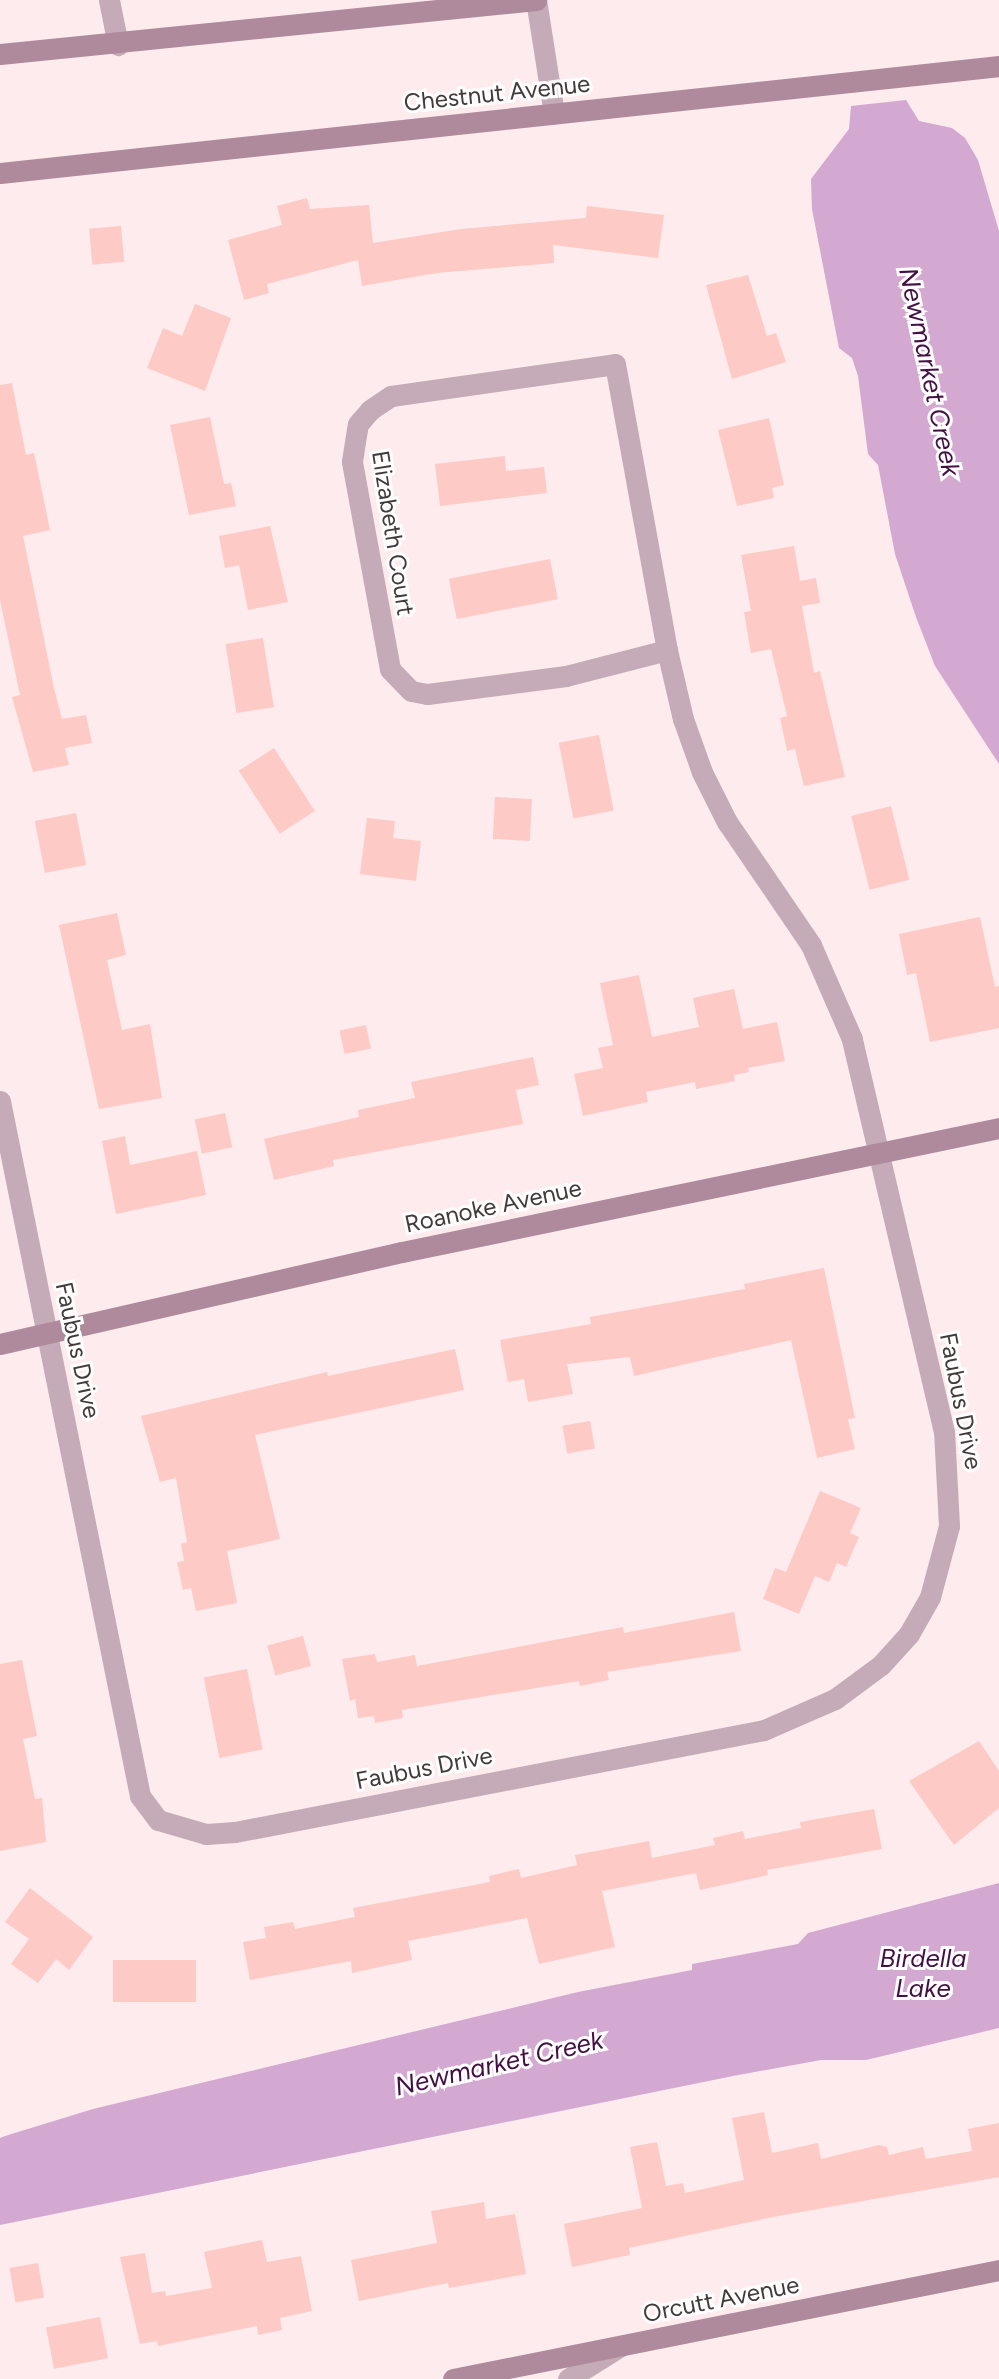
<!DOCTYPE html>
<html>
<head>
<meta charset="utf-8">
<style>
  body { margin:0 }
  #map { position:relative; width:999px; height:2379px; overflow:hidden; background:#fdebee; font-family:Figtree,sans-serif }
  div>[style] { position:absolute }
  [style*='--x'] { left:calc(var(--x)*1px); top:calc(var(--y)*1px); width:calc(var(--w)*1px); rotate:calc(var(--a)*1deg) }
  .water>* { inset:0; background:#d3a8d1 }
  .building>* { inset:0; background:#fecac5; transform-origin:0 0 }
  .street>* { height:21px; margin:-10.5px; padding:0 10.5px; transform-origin:10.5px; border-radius:10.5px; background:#c5abb8 }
  .secondary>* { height:21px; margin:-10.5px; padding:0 10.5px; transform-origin:10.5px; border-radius:10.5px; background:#ae8a9c }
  span { translate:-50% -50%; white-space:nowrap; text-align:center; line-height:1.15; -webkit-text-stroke:6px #fefefe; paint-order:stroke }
  .street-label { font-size:24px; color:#423a3b }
  .water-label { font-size:26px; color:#441044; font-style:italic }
</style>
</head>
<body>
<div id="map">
  <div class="water">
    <div style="clip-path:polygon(906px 100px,919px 121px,952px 128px,965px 138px,978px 160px,999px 231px,999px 764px,935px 666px,916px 617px,895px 554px,878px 465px,868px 454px,858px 376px,852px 358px,839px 348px,812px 209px,811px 179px,849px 129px,851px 106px)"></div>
    <div style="clip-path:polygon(999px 1883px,999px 2028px,866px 2060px,821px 2060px,733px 2076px,0 2225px,0 2138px,5px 2136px,93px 2109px,578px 1992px,692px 1970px,692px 1964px,798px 1944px,808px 1933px)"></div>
  </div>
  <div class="building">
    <div style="clip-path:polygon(307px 198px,310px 209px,369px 205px,373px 243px,461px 229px,586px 218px,587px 206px,664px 215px,658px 258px,553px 245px,554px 263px,437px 273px,362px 286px,358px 260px,267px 284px,269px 293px,244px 300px,228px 240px,282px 225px,277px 206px)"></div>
    <div style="left:121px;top:226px;width:36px;height:32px;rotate:85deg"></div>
    <div style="clip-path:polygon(748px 275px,767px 336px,776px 333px,786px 362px,732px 379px,706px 285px)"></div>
    <div style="clip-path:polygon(195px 304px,231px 318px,205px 391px,147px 368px,163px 328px,182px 336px)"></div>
    <div style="clip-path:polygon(12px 383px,26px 455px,34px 453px,50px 530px,23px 536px,54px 688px,62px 719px,86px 715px,92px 743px,65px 748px,69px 765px,33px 772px,12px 697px,20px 695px,0 600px,0 385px)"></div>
    <div style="clip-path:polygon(210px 417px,224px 484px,231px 483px,236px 506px,189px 515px,170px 425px)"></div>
    <div style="clip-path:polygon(769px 418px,784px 485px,772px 488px,774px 498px,737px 506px,718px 430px)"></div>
    <div style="clip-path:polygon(505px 456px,506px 471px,544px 467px,547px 493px,440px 506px,435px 464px)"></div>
    <div style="clip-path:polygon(270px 526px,288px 602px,248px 610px,239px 565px,225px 568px,219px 536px)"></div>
    <div style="clip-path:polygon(794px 546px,800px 581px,816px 578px,820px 603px,802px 606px,814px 673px,820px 671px,845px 777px,804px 786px,795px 749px,787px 751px,780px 718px,787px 716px,771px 649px,751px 653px,744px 612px,751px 611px,741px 555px)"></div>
    <div style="left:550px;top:559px;width:41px;height:103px;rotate:79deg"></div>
    <div style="left:263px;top:638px;width:70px;height:38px;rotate:81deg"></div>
    <div style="left:599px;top:735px;width:77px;height:41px;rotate:79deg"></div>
    <div style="left:274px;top:748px;width:75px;height:42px;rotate:57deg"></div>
    <div style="left:495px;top:797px;width:37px;height:42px;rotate:3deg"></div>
    <div style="left:891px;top:806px;width:76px;height:41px;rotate:76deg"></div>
    <div style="left:76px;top:813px;width:53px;height:42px;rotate:79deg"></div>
    <div style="clip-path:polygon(367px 818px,395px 821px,393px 838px,421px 841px,416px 881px,360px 874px)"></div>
    <div style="clip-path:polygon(117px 913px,126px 955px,107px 960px,122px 1030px,150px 1024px,162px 1098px,99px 1109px,59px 925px)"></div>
    <div style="clip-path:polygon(980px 917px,995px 987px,999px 986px,999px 1028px,930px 1042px,916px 973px,907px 975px,899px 934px)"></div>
    <div style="clip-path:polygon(639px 975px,652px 1037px,699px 1027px,693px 998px,734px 989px,743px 1029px,777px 1022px,785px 1061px,748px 1068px,749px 1072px,734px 1075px,735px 1081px,696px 1089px,695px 1082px,646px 1092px,648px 1102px,583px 1116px,574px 1074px,603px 1068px,598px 1048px,613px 1045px,600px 983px)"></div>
    <div style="left:366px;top:1025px;width:24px;height:27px;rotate:78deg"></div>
    <div style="clip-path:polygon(533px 1057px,539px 1085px,516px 1090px,523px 1124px,333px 1160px,334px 1166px,274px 1180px,264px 1139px,359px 1117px,358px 1110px,415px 1098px,411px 1082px)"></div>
    <div style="left:225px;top:1113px;width:35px;height:31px;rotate:78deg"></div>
    <div style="clip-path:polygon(125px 1136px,130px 1165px,197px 1151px,206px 1195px,116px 1214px,102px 1141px)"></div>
    <div style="clip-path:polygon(824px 1268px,855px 1418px,848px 1419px,855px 1449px,817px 1458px,791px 1340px,634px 1376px,630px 1357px,567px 1364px,573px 1394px,528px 1402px,524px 1379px,508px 1382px,500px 1340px,591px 1324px,590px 1317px,745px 1289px,744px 1284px)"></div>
    <div style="clip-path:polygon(455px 1349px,464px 1390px,255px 1435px,280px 1539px,227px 1551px,237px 1603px,196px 1611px,191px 1588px,183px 1590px,177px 1562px,184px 1561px,181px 1544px,187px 1542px,176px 1478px,160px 1482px,141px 1416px,327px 1372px,328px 1376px)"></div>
    <div style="left:590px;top:1421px;width:28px;height:28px;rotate:80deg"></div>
    <div style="clip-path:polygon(820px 1491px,861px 1508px,850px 1533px,859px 1537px,846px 1567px,837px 1563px,829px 1582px,815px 1576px,799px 1614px,763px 1599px,775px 1568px,786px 1572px)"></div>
    <div style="clip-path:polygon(734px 1612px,741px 1651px,607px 1672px,609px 1680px,580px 1686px,579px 1681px,402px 1710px,403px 1718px,375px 1723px,374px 1716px,358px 1718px,355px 1699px,350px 1701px,342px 1659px,375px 1654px,377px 1662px,415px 1655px,417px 1666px,623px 1627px,624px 1633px)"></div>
    <div style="left:303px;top:1636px;width:31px;height:37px;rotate:75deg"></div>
    <div style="clip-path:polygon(22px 1660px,37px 1736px,23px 1739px,35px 1799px,42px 1798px,46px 1842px,0 1851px,0 1664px)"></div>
    <div style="left:247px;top:1669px;width:82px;height:44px;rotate:79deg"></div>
    <div style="clip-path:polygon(979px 1741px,999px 1771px,999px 1808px,954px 1845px,909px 1781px)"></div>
    <div style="clip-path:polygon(874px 1809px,882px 1849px,767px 1870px,768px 1875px,700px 1890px,696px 1873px,602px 1891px,615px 1947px,539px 1964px,527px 1918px,408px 1941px,412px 1960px,352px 1973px,351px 1961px,250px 1980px,243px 1942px,266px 1938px,264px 1927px,293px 1922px,295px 1929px,355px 1917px,353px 1908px,490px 1882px,489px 1876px,519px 1869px,521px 1878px,577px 1865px,575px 1855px,649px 1841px,652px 1858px,715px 1845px,713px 1838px,743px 1831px,745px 1839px,801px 1828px,800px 1822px)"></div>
    <div style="clip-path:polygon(30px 1888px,93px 1937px,69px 1970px,56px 1959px,38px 1983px,11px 1964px,29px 1939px,5px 1922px)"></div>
    <div style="left:196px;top:1960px;width:42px;height:83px;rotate:90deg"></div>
    <div style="clip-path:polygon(764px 2112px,772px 2153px,818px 2143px,821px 2159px,879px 2145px,887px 2147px,889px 2155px,923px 2147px,926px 2159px,972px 2151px,968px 2129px,999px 2123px,999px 2177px,773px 2217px,629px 2248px,630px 2255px,572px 2267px,564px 2224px,642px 2208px,630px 2147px,657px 2142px,666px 2186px,683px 2183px,685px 2193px,744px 2180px,732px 2118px)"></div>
    <div style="clip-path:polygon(484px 2202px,486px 2219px,515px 2214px,526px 2274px,449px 2288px,448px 2283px,359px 2301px,351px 2260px,437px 2243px,431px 2211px)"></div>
    <div style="clip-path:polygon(262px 2240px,267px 2262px,301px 2256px,312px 2311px,280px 2318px,282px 2330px,258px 2335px,257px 2326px,158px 2346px,157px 2341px,140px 2344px,120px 2257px,145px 2253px,152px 2293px,165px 2291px,166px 2296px,212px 2288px,204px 2252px)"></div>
    <div style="left:38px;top:2263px;width:35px;height:29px;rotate:80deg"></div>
    <div style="left:100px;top:2317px;width:42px;height:55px;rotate:79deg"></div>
  </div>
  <div class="street">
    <div style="--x:109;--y:0;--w:46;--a:78.7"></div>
    <div style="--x:536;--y:0;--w:115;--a:81"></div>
    <div style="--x:615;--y:364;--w:291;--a:79.7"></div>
    <div style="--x:667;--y:650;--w:104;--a:165.6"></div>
    <div style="--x:566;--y:676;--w:140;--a:172.6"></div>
    <div style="--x:427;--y:694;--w:16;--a:-169"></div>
    <div style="--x:411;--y:691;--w:30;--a:-134"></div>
    <div style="--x:390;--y:669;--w:211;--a:-100.4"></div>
    <div style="--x:352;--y:461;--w:37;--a:-81"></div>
    <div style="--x:358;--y:424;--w:18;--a:-49"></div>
    <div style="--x:370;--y:410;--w:25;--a:-34"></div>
    <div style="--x:391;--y:396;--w:226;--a:-8.1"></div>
    <div style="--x:0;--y:1101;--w:709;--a:78.61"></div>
    <div style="--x:140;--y:1796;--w:30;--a:53"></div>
    <div style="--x:158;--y:1820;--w:50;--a:16.3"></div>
    <div style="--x:206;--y:1834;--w:29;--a:-4"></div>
    <div style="--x:235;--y:1832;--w:539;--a:-10.91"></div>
    <div style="--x:764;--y:1730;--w:77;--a:-23.6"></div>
    <div style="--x:835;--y:1699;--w:57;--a:-36.5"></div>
    <div style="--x:881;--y:1665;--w:42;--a:-47.9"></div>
    <div style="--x:909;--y:1634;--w:43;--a:-60.4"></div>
    <div style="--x:930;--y:1597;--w:73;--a:-75"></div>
    <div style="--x:949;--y:1526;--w:94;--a:-93"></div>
    <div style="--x:944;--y:1432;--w:404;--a:-103.2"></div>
    <div style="--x:852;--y:1039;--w:103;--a:-113.6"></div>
    <div style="--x:811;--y:945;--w:149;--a:-124.3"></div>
    <div style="--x:727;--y:822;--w:56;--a:-116.6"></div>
    <div style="--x:702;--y:772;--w:56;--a:-109.7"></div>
    <div style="--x:683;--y:719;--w:71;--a:-103.1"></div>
    <div style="--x:568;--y:2379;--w:60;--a:-32.1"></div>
  </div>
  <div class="secondary">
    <div style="--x:0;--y:54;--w:539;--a:-5.75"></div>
    <div style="--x:0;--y:173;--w:1005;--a:-6.11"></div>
    <div style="--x:0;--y:1344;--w:412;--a:-12.9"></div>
    <div style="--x:402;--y:1252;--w:610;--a:-11.73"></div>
    <div style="--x:453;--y:2379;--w:557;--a:-11.29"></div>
  </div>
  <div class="street-label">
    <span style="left:497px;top:93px;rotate:-6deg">Chestnut Avenue</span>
    <span style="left:393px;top:533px;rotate:81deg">Elizabeth Court</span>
    <span style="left:493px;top:1206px;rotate:-12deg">Roanoke Avenue</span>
    <span style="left:78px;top:1350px;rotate:78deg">Faubus Drive</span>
    <span style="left:961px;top:1401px;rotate:79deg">Faubus Drive</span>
    <span style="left:424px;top:1768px;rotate:-11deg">Faubus Drive</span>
    <span style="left:721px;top:2299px;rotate:-11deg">Orcutt Avenue</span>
  </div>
  <div class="water-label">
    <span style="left:929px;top:372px;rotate:78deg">Newmarket Creek</span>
    <span style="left:923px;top:1974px">Birdella<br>Lake</span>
    <span style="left:499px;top:2064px;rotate:-13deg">Newmarket Creek</span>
  </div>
</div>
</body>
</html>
